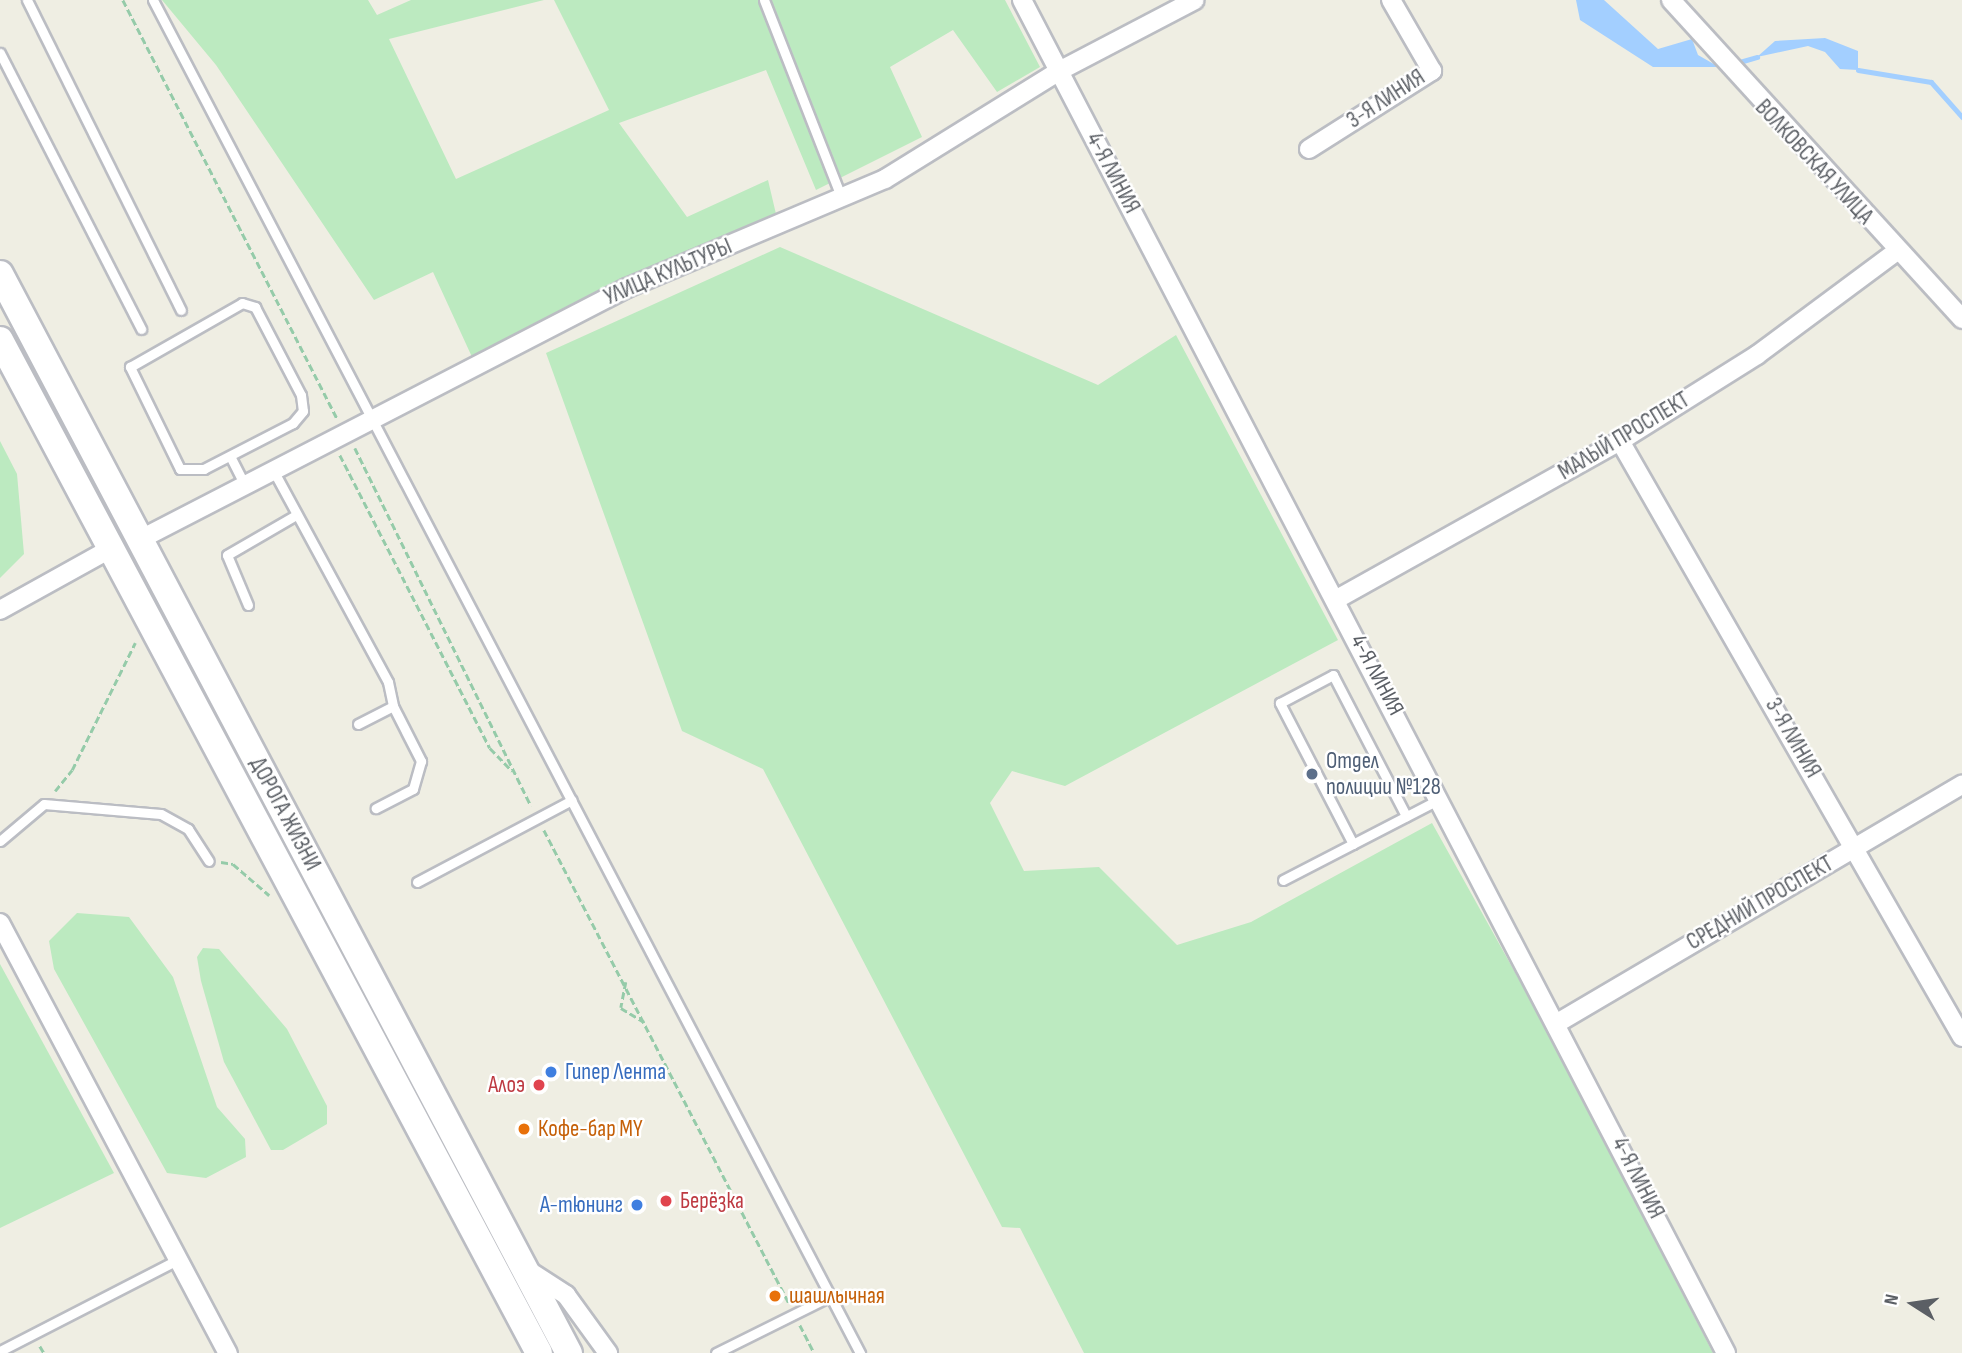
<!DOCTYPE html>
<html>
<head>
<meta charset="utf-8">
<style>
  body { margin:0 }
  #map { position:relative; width:1962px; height:1353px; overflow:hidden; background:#efeee3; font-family:"Sofia Sans Condensed",sans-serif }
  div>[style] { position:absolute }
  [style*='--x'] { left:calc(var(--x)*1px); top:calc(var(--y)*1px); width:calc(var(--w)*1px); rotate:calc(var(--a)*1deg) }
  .green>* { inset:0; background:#bceac0 }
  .water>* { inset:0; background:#a3cfff }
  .stream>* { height:5px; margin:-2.5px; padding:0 2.5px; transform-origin:2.5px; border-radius:2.5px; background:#a3cfff }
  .path>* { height:2.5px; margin-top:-1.25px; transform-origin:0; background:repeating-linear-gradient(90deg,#95cba9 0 7px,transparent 0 10.5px) }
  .roads { filter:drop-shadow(2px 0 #bbbdc3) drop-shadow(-2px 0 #bbbdc3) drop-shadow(0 2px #bbbdc3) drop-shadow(0 -2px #bbbdc3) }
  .lane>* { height:9px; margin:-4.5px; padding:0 4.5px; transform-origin:4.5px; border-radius:4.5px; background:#fff }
  .street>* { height:18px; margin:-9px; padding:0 9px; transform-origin:9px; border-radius:9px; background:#fff }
  .secondary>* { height:26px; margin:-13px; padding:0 13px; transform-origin:13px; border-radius:13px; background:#fff }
  .dots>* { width:19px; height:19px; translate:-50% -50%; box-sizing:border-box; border:4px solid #fff; border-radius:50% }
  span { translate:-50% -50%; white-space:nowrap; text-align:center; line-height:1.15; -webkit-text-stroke:5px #fff; paint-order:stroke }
  .street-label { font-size:23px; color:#5b5f65 }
  .service-label { font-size:23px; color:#4e5e75 }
  .left { translate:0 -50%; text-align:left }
  .shop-label { font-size:23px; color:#366cbe }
  .right { translate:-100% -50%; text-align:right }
  .health-label { font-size:23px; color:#be3a42 }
  .food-label { font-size:23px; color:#c56008 }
  .north { position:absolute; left:1878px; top:1269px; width:70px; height:70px; -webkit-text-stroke:5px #fff; paint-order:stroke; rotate:282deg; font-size:19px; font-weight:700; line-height:28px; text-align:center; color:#5b5f65 }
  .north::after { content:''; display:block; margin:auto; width:24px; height:32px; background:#5b5f65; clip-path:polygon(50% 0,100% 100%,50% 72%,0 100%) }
</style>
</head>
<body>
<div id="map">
  <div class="green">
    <div style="clip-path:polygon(162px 0,368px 0,377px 15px,411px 0,544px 0,389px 39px,456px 179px,609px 110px,554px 0,1005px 0,1040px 67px,997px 92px,953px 30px,890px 67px,922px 137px,816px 190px,766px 70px,619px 123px,687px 217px,768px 180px,776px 214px,472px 357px,433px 272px,374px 300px,216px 65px)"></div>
    <div style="clip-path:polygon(780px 247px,1098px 385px,1176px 335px,1338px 640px,1065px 786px,1012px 771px,990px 803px,1024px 871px,1099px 867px,1177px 945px,1251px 922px,1432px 823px,1546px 1028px,1713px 1353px,1084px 1353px,1020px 1228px,1002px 1227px,763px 769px,682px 731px,546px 353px)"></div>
    <div style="clip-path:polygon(0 441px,17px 474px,24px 554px,0 578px)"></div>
    <div style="clip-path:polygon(77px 913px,129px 917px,173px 977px,217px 1107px,245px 1139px,246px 1157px,206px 1178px,167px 1173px,54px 969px,49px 941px)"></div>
    <div style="clip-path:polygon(203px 948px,219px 949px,287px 1029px,327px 1106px,327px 1124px,283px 1150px,271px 1150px,224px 1062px,201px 981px,197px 957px)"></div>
    <div style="clip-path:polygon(0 964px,114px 1173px,0 1228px)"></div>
  </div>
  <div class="water">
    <div style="clip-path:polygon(1576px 0,1604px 0,1658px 49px,1692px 39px,1698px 55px,1719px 67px,1653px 67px,1580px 20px)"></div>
    <div style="clip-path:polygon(1825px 38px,1858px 51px,1858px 70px,1840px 69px,1825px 52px,1808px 46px,1757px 57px,1775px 41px)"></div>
  </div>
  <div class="stream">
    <div style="--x:1736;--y:63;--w:22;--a:-16"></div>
    <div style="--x:1858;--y:70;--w:74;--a:9.3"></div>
    <div style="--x:1931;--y:82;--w:47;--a:48.5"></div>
  </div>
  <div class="path">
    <div style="--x:123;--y:0;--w:470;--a:62.9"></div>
    <div style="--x:355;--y:448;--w:399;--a:63.8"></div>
    <div style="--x:340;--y:455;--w:329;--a:62.9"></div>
    <div style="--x:490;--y:748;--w:32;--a:46"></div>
    <div style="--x:55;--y:791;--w:27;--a:-51"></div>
    <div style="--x:72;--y:770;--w:142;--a:-63.6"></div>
    <div style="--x:544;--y:830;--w:533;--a:62.62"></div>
    <div style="--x:221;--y:862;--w:12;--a:9"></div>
    <div style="--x:233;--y:864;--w:48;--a:40.7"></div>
    <div style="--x:626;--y:982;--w:26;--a:101"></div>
    <div style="--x:621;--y:1008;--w:27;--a:31"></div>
    <div style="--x:800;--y:1325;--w:31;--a:63"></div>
    <div style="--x:40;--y:1346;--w:8;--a:60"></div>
  </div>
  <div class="roads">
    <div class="lane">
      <div style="--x:27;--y:0;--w:346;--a:63.6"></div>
      <div style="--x:153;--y:0;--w:1527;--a:62.41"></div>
      <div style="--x:764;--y:0;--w:214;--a:68.6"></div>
      <div style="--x:0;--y:53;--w:310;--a:62.9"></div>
      <div style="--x:242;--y:303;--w:14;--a:17"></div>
      <div style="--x:255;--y:307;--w:99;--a:62.4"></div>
      <div style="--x:301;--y:395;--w:16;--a:83"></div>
      <div style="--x:303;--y:411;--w:16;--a:130"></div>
      <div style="--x:293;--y:423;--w:100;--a:152.7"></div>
      <div style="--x:204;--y:469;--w:24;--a:180"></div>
      <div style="--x:180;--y:469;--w:114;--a:-116.1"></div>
      <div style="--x:130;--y:367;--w:129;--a:-29.7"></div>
      <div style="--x:230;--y:456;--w:31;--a:63"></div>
      <div style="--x:273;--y:470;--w:241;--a:61.5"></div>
      <div style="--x:388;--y:682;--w:25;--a:78"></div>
      <div style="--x:393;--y:706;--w:62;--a:63"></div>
      <div style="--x:421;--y:761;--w:29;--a:106"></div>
      <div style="--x:413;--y:789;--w:42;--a:152.8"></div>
      <div style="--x:248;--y:605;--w:54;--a:-112.8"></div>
      <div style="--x:227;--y:555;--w:80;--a:-30.1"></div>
      <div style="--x:358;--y:724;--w:39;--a:-27"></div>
      <div style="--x:0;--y:841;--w:57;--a:-40.1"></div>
      <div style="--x:44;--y:804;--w:117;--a:4.9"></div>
      <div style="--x:161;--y:814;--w:31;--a:29"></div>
      <div style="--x:188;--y:829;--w:38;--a:57"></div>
      <div style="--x:1353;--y:844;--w:159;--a:-117.4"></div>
      <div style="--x:1280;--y:703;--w:60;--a:-27.8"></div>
      <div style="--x:1333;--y:675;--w:159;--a:62.6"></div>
      <div style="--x:1283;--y:880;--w:177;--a:-27.3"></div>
      <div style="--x:417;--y:882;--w:175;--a:-27.9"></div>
      <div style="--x:0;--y:1351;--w:201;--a:-27.2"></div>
      <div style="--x:716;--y:1353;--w:128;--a:-26.4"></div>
    </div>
    <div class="street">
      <div style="--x:1022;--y:0;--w:1525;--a:62.51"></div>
      <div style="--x:1671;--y:0;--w:432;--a:47.6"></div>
      <div style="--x:1309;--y:149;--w:146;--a:-32.4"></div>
      <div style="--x:1432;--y:71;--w:82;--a:-120"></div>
      <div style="--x:1620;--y:441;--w:687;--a:60.15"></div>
      <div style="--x:139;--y:540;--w:549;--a:-27.31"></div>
      <div style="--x:627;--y:288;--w:280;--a:-22.9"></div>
      <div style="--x:885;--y:179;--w:205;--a:-31.8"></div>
      <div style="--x:1059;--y:71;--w:153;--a:-27.6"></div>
      <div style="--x:1337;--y:599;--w:324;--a:-29.2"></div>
      <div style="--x:1620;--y:441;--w:162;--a:-32.1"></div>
      <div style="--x:1757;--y:355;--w:174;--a:-36.6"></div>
      <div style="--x:0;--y:610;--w:126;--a:-29"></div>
      <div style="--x:0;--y:923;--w:487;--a:62.1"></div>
      <div style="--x:1559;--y:1022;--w:468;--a:-30.5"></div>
      <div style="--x:526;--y:1269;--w:48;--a:33"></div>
      <div style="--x:566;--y:1295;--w:72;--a:54.1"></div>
    </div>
    <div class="secondary">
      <div style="--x:0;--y:274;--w:1220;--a:62.2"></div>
      <div style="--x:0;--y:340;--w:1147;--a:61.98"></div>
    </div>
  </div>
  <div class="dots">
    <div style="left:1312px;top:774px;background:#5c6f8a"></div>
    <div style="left:551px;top:1072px;background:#3f7fe0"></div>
    <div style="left:539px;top:1085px;background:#e0444e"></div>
    <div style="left:524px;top:1129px;background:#e8710a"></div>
    <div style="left:666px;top:1201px;background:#e0444e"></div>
    <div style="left:637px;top:1205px;background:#3f7fe0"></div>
    <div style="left:775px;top:1296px;background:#e8710a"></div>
  </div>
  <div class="street-label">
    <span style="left:1386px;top:99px;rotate:-33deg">3-Я ЛИНИЯ</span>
    <span style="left:1814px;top:162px;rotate:47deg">ВОЛКОВСКАЯ УЛИЦА</span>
    <span style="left:1113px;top:173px;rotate:62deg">4-Я ЛИНИЯ</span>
    <span style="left:668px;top:272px;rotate:-23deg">УЛИЦА КУЛЬТУРЫ</span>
    <span style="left:1624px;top:436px;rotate:-31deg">МАЛЫЙ ПРОСПЕКТ</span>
    <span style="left:1377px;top:675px;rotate:62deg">4-Я ЛИНИЯ</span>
    <span style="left:1793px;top:738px;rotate:60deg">3-Я ЛИНИЯ</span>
    <span style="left:285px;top:814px;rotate:62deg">ДОРОГА ЖИЗНИ</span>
    <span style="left:1760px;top:903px;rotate:-30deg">СРЕДНИЙ ПРОСПЕКТ</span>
    <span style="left:1638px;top:1178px;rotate:63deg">4-Я ЛИНИЯ</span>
  </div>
  <div class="service-label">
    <span class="left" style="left:1326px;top:774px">Отдел<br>полиции №128</span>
  </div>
  <div class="shop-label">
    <span class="left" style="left:565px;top:1072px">Гипер Лента</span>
    <span class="right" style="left:623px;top:1205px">А-тюнинг</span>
  </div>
  <div class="health-label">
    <span class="right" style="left:525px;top:1085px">Алоэ</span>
    <span class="left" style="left:680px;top:1201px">Берёзка</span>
  </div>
  <div class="food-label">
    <span class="left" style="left:538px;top:1129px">Кофе-бар MY</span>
    <span class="left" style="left:789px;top:1296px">шашлычная</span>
  </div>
  <div class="north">N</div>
</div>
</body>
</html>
